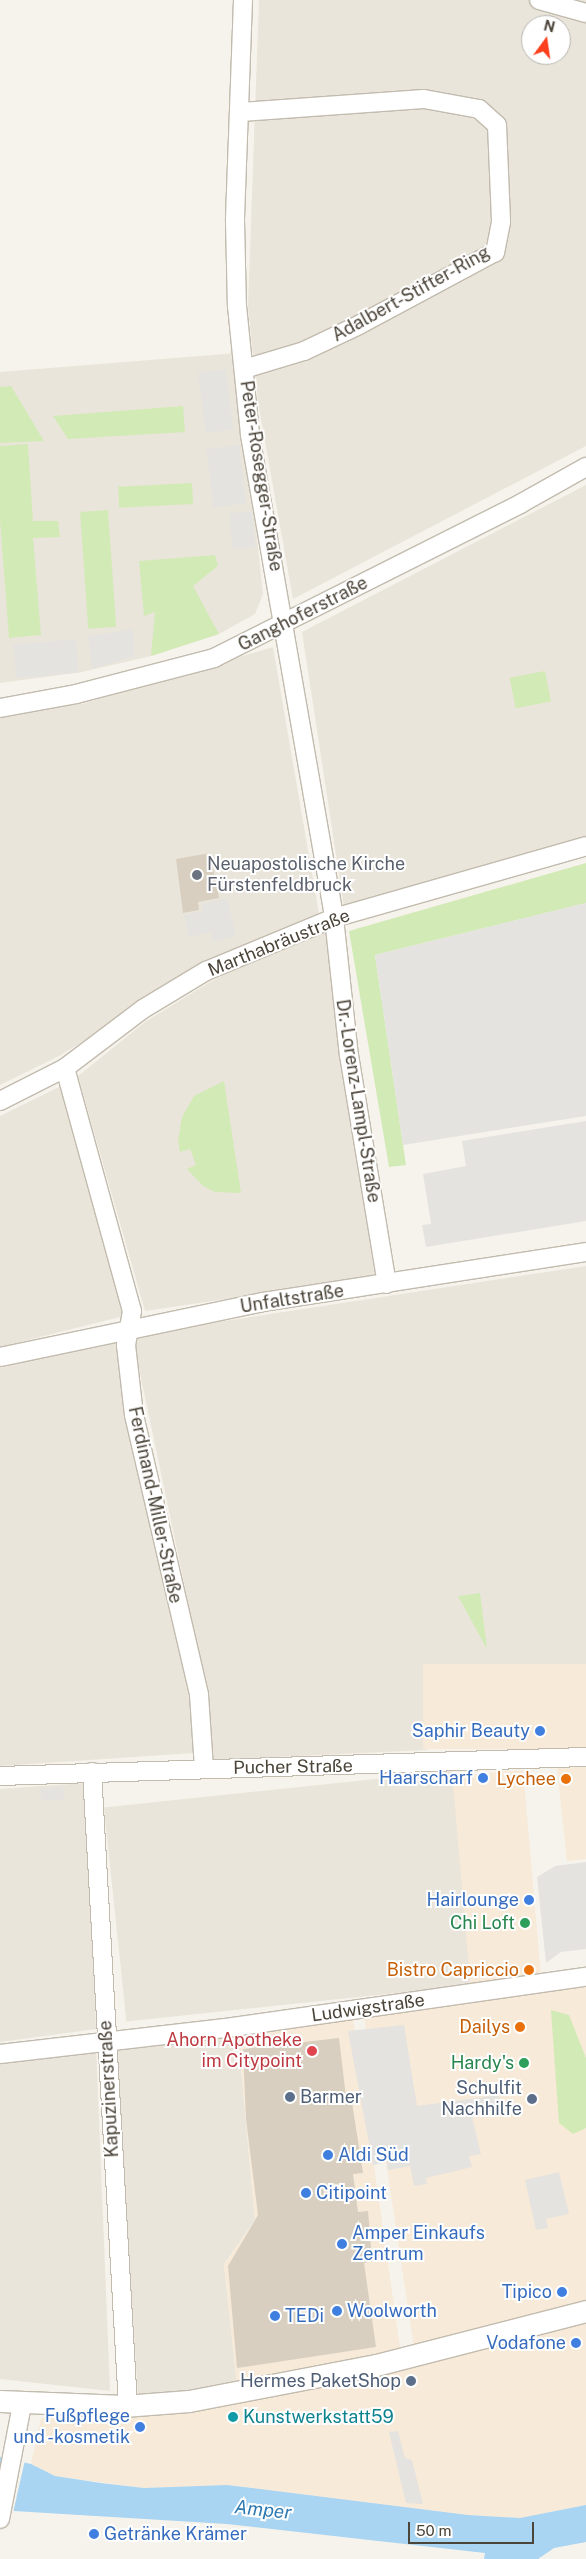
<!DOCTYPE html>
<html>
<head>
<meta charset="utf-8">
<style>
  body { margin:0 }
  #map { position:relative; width:586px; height:2559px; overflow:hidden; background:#f6f3ec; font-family:"Public Sans",sans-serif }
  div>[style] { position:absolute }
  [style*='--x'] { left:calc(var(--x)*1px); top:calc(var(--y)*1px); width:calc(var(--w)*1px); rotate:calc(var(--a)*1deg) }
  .residential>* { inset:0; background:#eae5da; transform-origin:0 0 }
  .commercial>* { inset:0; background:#f7ead8; transform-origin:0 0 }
  .green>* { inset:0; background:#d2eab5; transform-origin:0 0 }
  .parking>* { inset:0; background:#e5e3e0; transform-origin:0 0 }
  .water>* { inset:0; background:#a9d4f2 }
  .pier>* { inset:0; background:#f6f3ec }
  .building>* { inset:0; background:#d8cfc1 }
  .roads { filter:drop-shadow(1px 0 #c2bbae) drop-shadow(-1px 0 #c2bbae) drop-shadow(0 1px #c2bbae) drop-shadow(0 -1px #c2bbae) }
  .minor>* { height:18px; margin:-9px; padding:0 9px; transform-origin:9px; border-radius:9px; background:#fff }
  .tertiary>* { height:21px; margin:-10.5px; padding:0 10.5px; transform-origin:10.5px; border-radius:10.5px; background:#fff }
  .dots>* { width:14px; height:14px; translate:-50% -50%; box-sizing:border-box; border:2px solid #fff; border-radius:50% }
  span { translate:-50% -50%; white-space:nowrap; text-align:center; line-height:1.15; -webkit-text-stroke:4px #fff; paint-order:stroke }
  .street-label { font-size:18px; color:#4b4439 }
  .worship-label { font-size:18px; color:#5b616d }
  .left { translate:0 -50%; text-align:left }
  .shop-label { font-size:18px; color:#366cbe }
  .right { translate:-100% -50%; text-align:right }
  .food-label { font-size:18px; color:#c56008 }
  .leisure-label { font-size:18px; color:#27864d }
  .health-label { font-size:18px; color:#be3a42 }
  .service-label { font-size:18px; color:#4e5e75 }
  .culture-label { font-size:18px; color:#0d838f }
  .water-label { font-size:19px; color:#2e7ab2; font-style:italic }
  .north { position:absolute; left:521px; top:15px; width:50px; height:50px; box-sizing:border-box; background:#fff; border:1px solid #b7b4b0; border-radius:50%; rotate:14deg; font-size:14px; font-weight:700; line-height:20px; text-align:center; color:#4b4439 }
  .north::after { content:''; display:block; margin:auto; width:18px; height:22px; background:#fc3f1d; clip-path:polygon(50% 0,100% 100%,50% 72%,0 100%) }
  .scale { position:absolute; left:408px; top:2522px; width:126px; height:22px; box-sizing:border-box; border:2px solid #4b4439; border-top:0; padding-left:6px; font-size:15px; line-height:18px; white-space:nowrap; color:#4b4439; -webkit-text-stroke:4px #fff; paint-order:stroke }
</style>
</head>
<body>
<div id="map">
  <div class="residential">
    <div style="clip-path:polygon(evenodd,259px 0,586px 0,586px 446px,293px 599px,258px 402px,248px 307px,259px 0,531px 25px,561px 25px,561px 55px,531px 55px,531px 25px)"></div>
    <div style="clip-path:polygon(237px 353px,263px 594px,255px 614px,219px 634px,151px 656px,82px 672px,0 683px,0 372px)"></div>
    <div style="clip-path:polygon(586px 485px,586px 836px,344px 907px,302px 632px)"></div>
    <div style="clip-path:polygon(273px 647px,319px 914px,227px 953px,59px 1056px,0 1085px,0 716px,85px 703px)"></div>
    <div style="clip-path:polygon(326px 930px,375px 1277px,145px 1311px,78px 1076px,145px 1022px,231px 969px)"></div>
    <div style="clip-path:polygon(61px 1086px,128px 1315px,0 1347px,0 1116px)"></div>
    <div style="clip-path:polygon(586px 1266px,586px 1664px,423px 1668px,427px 1750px,213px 1760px,209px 1702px,132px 1335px)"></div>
    <div style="clip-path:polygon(117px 1339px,191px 1708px,194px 1753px,0 1766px,0 1368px)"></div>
    <div style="left:452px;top:1771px;width:215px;height:350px;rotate:84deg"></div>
    <div style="clip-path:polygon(86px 1783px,96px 2029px,0 2042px,0 1789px)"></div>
    <div style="clip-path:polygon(237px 2025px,255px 2220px,224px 2264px,237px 2384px,138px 2396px,115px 2039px)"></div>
    <div style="clip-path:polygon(96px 2045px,110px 2391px,0 2379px,0 2061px)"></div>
  </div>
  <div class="commercial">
    <div style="left:586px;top:1664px;width:85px;height:163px;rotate:90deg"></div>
    <div style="clip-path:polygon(586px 1767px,586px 1859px,567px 1861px,557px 1768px)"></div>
    <div style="left:523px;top:1770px;width:207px;height:71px;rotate:85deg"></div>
    <div style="clip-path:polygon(586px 1987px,586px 2304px,414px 2347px,363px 2010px)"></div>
    <div style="clip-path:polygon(352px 2011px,400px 2348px,237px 2384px,224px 2264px,255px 2220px,237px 2025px)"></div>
    <div style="clip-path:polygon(586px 2322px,586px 2505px,520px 2518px,468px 2515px,227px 2485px,144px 2488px,55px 2476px,31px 2464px,41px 2418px,130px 2418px,253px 2400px)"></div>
  </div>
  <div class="green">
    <div style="clip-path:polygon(11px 386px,44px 441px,0 443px,0 387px)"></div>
    <div style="clip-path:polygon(183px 406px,185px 432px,68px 439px,53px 416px)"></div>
    <div style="clip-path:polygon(28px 444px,33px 521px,58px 521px,60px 537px,33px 538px,41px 635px,9px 638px,0 520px,0 446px)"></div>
    <div style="left:192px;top:483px;width:21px;height:74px;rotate:87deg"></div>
    <div style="left:108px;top:510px;width:117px;height:28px;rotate:86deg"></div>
    <div style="clip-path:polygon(215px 555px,218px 566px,193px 586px,219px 634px,151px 656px,155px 612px,144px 616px,139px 561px)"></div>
    <div style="left:545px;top:671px;width:31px;height:36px;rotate:79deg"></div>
    <div style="clip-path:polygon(586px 863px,586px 903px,375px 955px,406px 1165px,389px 1167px,349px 931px)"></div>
    <div style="clip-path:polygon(224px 1081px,241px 1193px,215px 1192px,203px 1186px,187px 1169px,196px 1165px,190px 1149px,180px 1152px,178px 1141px,182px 1117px,194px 1096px)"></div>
    <div style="clip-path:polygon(480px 1593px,487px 1649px,458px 1596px)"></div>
    <div style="clip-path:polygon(551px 2010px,569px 2015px,586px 2058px,586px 2128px,573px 2134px,559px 2123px)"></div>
  </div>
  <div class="parking">
    <div style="left:226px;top:369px;width:61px;height:28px;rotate:83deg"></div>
    <div style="left:239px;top:445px;width:59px;height:33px;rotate:83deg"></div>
    <div style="left:252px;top:511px;width:36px;height:23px;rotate:84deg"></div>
    <div style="clip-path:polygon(133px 629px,135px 656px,92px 669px,88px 636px)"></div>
    <div style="left:76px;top:639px;width:34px;height:63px;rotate:85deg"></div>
    <div style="clip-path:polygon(227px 898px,236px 936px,213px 942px,210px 932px,189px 937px,184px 915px,203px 911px,202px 904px)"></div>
    <div style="clip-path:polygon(586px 903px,586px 1116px,403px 1145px,375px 955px)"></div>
    <div style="clip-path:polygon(586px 1121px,586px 1221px,426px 1247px,422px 1225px,431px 1224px,423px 1174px,466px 1166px,462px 1141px)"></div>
    <div style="left:63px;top:1787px;width:12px;height:23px;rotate:85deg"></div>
    <div style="clip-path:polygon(586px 1862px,586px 1949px,561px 1952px,546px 1963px,537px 1877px,555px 1866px)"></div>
    <div style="clip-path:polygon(404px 2025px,417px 2106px,499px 2095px,502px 2109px,472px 2117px,481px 2154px,469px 2156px,472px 2167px,426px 2178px,427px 2184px,414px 2186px,410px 2166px,388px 2170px,387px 2162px,373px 2165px,348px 2031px)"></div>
    <div style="clip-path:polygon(559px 2172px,569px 2214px,546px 2219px,548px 2228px,536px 2230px,525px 2180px)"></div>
    <div style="clip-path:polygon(398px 2431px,405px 2458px,412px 2460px,423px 2504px,406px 2503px,389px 2432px)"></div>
  </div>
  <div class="water">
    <div style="clip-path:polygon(0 2457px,31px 2464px,55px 2476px,101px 2483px,144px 2488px,227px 2485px,468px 2515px,520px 2518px,586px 2505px,586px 2542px,554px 2548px,538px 2559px,484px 2559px,485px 2553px,227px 2524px,14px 2511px,0 2508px)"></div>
  </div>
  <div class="pier">
    <div style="clip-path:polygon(2px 2455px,25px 2460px,13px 2513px,0 2510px)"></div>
  </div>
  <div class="building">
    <div style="clip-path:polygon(210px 853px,219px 898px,198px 902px,199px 910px,183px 913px,176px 859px)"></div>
    <div style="clip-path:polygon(339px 2038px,346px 2097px,351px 2096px,363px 2173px,353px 2174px,358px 2212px,368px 2211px,370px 2234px,372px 2261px,364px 2263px,376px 2347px,237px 2368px,228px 2266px,258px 2215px,246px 2119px,243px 2049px)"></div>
  </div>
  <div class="roads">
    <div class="minor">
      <div style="--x:243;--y:0;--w:221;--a:92.1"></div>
      <div style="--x:235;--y:221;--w:85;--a:88.7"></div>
      <div style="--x:237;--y:306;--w:130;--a:84.2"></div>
      <div style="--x:250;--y:435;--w:490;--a:80.1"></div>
      <div style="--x:334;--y:918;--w:138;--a:83.8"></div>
      <div style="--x:349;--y:1055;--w:232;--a:80.6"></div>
      <div style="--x:539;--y:0;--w:49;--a:15.5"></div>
      <div style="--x:241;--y:112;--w:183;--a:-4.1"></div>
      <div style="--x:424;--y:99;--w:56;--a:10.3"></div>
      <div style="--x:479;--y:109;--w:24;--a:42"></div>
      <div style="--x:497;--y:125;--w:97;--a:87.6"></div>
      <div style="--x:501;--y:222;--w:31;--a:101"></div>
      <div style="--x:495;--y:252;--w:154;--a:151.8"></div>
      <div style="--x:359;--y:325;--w:61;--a:154.7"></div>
      <div style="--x:304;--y:351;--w:63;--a:163.3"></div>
      <div style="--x:0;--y:708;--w:77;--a:-10.4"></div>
      <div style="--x:76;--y:694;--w:143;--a:-14.6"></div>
      <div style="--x:214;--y:658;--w:343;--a:-26.7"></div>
      <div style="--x:520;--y:504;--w:76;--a:-29.3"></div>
      <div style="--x:65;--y:1068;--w:252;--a:74.6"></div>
      <div style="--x:132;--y:1311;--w:35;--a:100"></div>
      <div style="--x:126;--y:1345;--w:70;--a:83.5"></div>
      <div style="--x:134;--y:1415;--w:287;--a:76.9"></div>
      <div style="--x:199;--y:1695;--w:74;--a:86.1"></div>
      <div style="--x:0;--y:1101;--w:73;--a:-26.9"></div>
      <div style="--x:65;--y:1068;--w:98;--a:-37.1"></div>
      <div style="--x:143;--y:1009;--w:74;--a:-31.1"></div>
      <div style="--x:206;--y:971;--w:139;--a:-22.5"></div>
      <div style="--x:334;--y:918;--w:262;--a:-15.9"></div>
      <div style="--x:0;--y:1357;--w:269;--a:-11.8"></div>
      <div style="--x:263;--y:1302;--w:327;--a:-8.8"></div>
      <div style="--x:92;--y:1772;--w:635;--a:86.75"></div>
      <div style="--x:0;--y:1776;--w:586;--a:-1.86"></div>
      <div style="--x:0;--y:2054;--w:235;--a:-6.6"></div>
      <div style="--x:233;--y:2027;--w:357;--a:-8.1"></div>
      <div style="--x:0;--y:2519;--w:116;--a:-79.1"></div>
    </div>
    <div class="tertiary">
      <div style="--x:0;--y:2401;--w:124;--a:2.3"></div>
      <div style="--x:124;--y:2406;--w:65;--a:-4.4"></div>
      <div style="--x:189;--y:2401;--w:190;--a:-10.9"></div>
      <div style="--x:376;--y:2365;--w:217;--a:-14.4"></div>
    </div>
  </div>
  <div class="dots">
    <div style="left:197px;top:875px;background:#6b7280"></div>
    <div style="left:540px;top:1731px;background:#3f7fe0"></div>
    <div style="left:483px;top:1778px;background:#3f7fe0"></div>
    <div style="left:566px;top:1779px;background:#e8710a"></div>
    <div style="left:529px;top:1900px;background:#3f7fe0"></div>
    <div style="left:525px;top:1923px;background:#2e9e5b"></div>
    <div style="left:529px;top:1970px;background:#e8710a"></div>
    <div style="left:520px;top:2027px;background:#e8710a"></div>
    <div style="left:312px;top:2051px;background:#e0444e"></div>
    <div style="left:524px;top:2063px;background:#2e9e5b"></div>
    <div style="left:290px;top:2097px;background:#5c6f8a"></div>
    <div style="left:532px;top:2099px;background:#5c6f8a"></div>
    <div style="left:328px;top:2155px;background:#3f7fe0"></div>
    <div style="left:306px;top:2193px;background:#3f7fe0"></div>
    <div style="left:342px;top:2244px;background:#3f7fe0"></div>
    <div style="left:562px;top:2292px;background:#3f7fe0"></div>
    <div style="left:337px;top:2311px;background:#3f7fe0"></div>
    <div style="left:275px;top:2316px;background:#3f7fe0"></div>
    <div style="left:576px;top:2343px;background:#3f7fe0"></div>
    <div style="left:411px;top:2381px;background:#5c6f8a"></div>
    <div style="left:233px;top:2417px;background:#0f9aa8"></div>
    <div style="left:140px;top:2427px;background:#3f7fe0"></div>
    <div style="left:94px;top:2534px;background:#3f7fe0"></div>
  </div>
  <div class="street-label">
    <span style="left:411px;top:294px;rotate:-29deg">Adalbert-Stifter-Ring</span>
    <span style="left:261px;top:476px;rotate:81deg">Peter-Rosegger-Straße</span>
    <span style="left:303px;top:614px;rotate:-27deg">Ganghoferstraße</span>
    <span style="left:279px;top:943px;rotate:-22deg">Marthabräustraße</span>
    <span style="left:358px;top:1101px;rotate:81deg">Dr.-Lorenz-Lampl-Straße</span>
    <span style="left:292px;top:1299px;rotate:-9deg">Unfaltstraße</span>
    <span style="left:155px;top:1505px;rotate:78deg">Ferdinand-Miller-Straße</span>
    <span style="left:293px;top:1767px;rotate:-1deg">Pucher Straße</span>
    <span style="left:368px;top:2008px;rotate:-8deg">Ludwigstraße</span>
    <span style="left:109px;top:2089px;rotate:-93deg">Kapuzinerstraße</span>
  </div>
  <div class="worship-label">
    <span class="left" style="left:207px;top:875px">Neuapostolische Kirche<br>Fürstenfeldbruck</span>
  </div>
  <div class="shop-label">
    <span class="right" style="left:530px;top:1731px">Saphir Beauty</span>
    <span class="right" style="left:473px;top:1778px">Haarscharf</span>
    <span class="right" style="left:519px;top:1900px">Hairlounge</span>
    <span class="left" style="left:338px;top:2155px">Aldi Süd</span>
    <span class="left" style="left:316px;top:2193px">Citipoint</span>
    <span class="left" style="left:352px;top:2244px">Amper Einkaufs<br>Zentrum</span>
    <span class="right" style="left:552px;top:2292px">Tipico</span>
    <span class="left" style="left:347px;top:2311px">Woolworth</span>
    <span class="left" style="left:285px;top:2316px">TEDi</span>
    <span class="right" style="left:566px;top:2343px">Vodafone</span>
    <span class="right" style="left:130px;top:2427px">Fußpflege<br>und -kosmetik</span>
    <span class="left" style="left:104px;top:2534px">Getränke Krämer</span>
  </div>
  <div class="food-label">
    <span class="right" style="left:556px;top:1779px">Lychee</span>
    <span class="right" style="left:519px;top:1970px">Bistro Capriccio</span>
    <span class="right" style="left:510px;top:2027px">Dailys</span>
  </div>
  <div class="leisure-label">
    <span class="right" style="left:515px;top:1923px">Chi Loft</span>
    <span class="right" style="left:514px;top:2063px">Hardy's</span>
  </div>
  <div class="health-label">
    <span class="right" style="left:302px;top:2051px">Ahorn Apotheke<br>im Citypoint</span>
  </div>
  <div class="service-label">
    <span class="right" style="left:522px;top:2099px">Schulfit<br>Nachhilfe</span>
    <span class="left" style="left:300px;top:2097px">Barmer</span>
    <span class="right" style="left:401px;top:2381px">Hermes PaketShop</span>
  </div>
  <div class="culture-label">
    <span class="left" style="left:243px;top:2417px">Kunstwerkstatt59</span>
  </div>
  <div class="water-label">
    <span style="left:263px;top:2510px;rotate:6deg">Amper</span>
  </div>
  <div class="north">N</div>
  <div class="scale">50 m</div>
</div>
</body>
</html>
